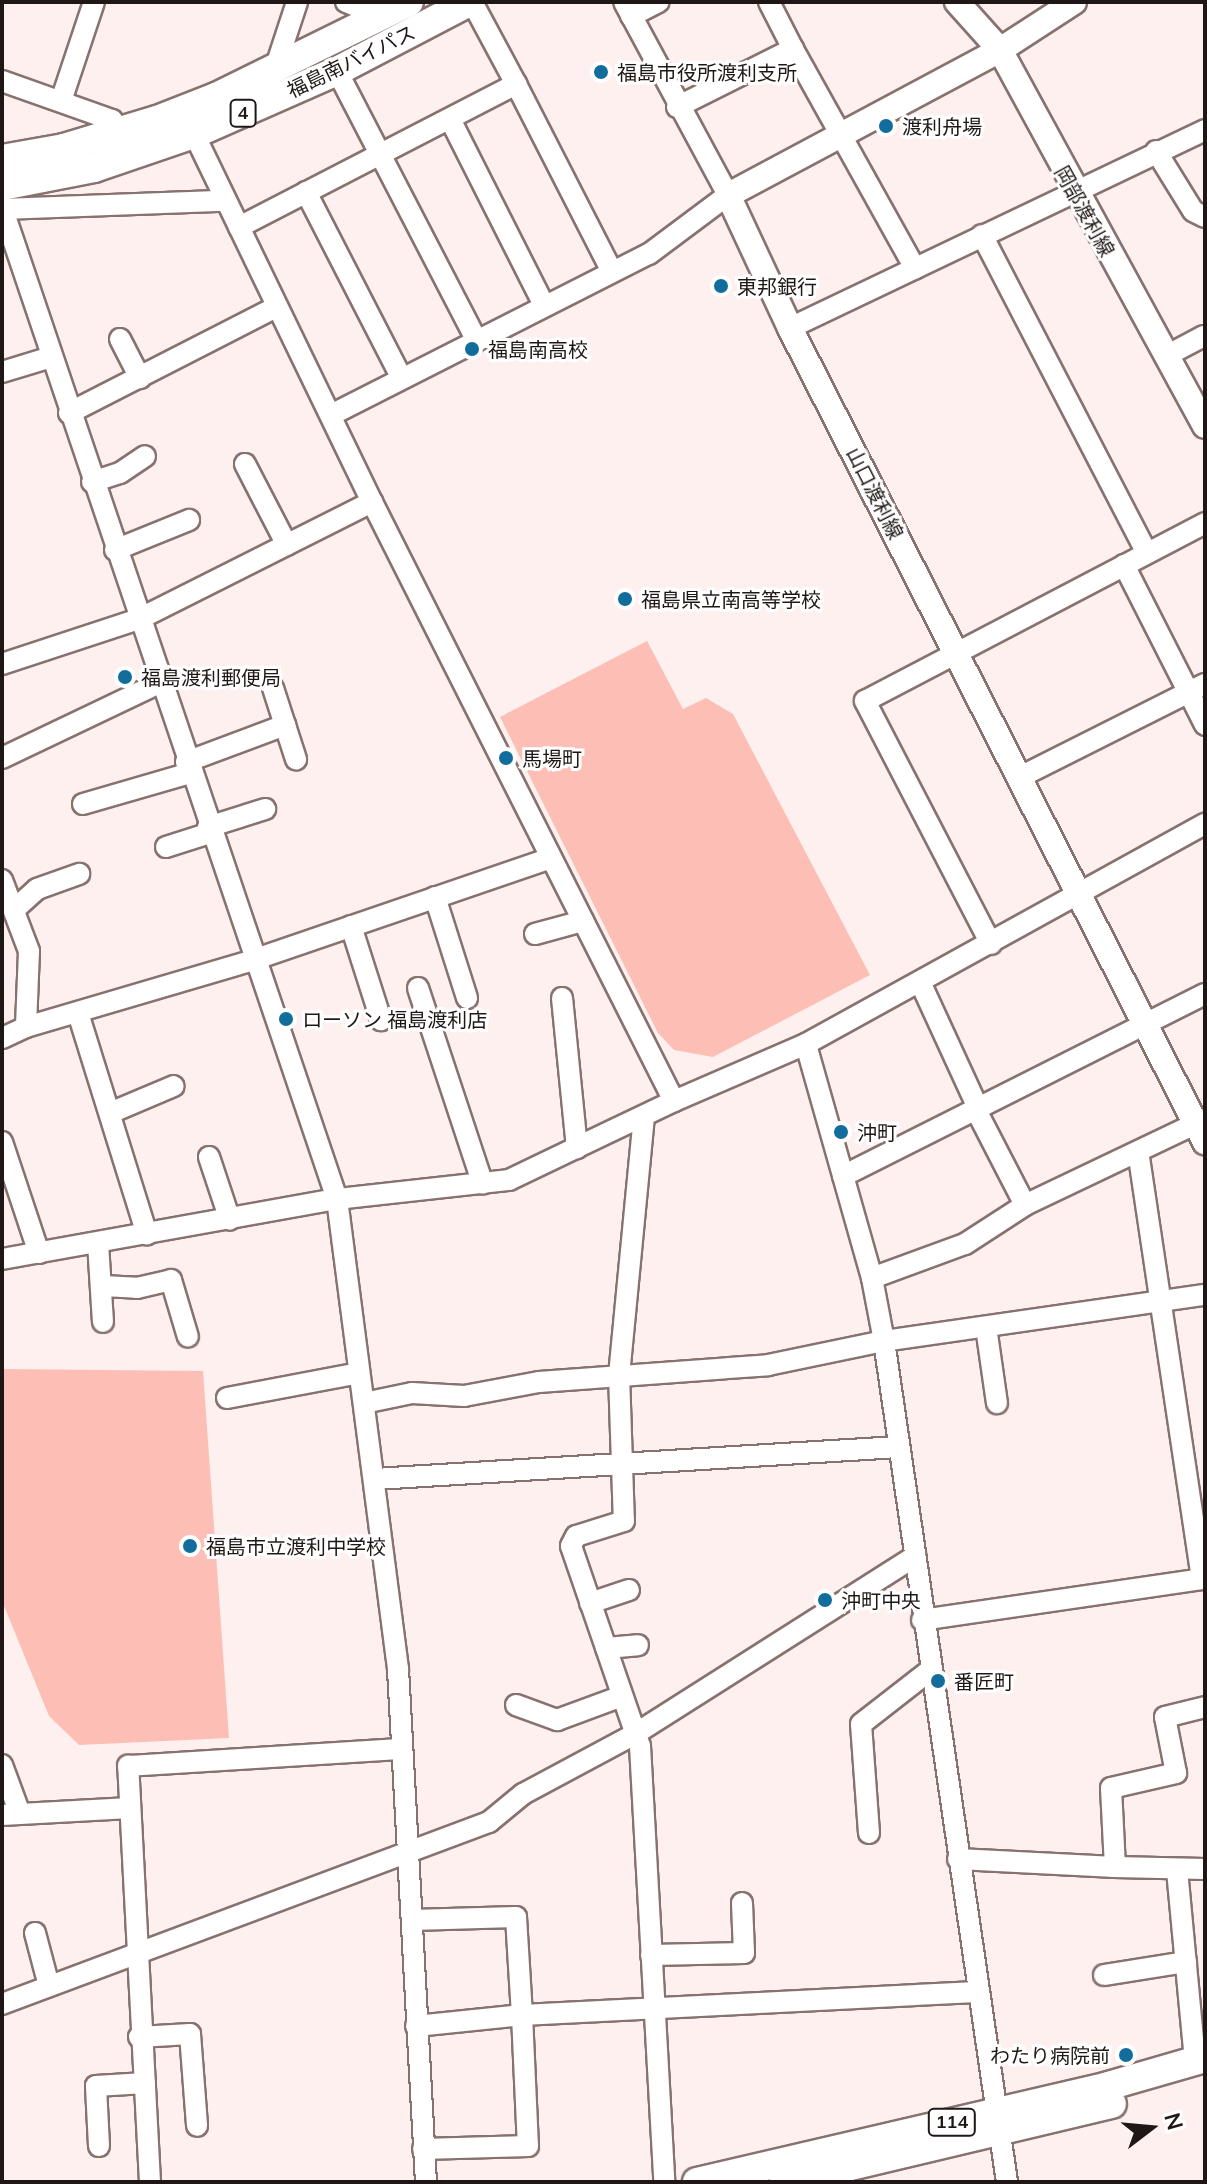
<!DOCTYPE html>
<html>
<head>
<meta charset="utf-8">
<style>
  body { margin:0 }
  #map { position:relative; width:1207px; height:2184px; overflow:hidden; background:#fef0ee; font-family:Mulish,"Noto Sans JP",sans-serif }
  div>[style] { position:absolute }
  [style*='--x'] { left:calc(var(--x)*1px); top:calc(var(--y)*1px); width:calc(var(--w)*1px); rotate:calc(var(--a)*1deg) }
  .green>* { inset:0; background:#fdbeb5 }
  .roads { filter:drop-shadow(2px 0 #87726f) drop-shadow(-2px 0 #87726f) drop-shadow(0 2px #87726f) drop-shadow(0 -2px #87726f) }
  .minor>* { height:20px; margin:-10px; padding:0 10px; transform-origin:10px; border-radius:10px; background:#fff }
  .major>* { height:24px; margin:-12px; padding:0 12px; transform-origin:12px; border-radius:12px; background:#fff }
  .highway>* { height:28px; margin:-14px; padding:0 14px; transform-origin:14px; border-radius:14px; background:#fff }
  .dots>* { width:22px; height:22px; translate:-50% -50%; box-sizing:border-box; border:4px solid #fff; border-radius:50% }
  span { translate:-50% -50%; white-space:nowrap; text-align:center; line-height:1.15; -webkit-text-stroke:6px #fff; paint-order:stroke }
  .shield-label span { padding:2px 6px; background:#fff; border:2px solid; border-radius:6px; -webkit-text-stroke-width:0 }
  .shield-label { font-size:18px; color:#1f1716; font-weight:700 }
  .street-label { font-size:20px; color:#1f1716 }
  .poi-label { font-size:20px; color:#1f1716 }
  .left { translate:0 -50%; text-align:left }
  .right { translate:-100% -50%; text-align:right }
  .frame { position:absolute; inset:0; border:4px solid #1f1716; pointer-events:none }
  .north { position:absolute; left:1111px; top:2088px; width:80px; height:80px; -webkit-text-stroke:6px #fff; paint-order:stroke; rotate:74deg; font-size:22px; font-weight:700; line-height:32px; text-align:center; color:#1f1716 }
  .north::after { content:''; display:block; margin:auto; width:28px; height:36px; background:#1f1716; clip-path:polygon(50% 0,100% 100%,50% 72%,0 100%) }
</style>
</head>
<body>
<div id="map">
  <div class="green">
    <div style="clip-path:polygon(647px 641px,683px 709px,706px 698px,733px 714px,870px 975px,713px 1057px,674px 1050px,658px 1033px,500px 717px)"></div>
    <div style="clip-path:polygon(2px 1369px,203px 1371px,229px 1738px,79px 1745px,49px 1716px,2px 1601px)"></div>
  </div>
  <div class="roads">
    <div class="minor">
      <div style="--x:346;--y:2;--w:38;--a:22"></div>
      <div style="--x:769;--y:2;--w:53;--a:62.9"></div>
      <div style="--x:631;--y:16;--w:31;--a:-27"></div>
      <div style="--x:275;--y:69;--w:71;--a:-71.8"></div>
      <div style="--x:337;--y:71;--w:302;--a:62.6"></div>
      <div style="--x:2;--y:81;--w:117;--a:19.5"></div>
      <div style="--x:112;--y:120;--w:14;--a:60"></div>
      <div style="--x:516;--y:84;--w:211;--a:62.9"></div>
      <div style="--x:61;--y:101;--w:104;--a:-71.6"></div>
      <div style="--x:677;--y:107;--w:130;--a:-26.6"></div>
      <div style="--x:793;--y:49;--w:251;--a:60.9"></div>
      <div style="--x:450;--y:119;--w:208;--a:63.2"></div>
      <div style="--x:1156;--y:151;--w:70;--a:58.3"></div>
      <div style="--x:1193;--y:211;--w:13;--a:27"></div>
      <div style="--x:306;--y:192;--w:208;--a:62.8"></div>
      <div style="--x:2;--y:207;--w:1047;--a:71.34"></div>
      <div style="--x:337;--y:1199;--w:474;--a:82.6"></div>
      <div style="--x:398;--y:1669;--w:514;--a:86.88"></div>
      <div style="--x:2;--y:209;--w:222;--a:-2.1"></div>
      <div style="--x:239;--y:227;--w:312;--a:-27.3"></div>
      <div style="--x:516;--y:84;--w:93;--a:-118.2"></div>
      <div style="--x:982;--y:235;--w:358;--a:62.6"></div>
      <div style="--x:790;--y:328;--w:460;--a:-25.5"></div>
      <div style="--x:120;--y:339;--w:44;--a:62.9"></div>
      <div style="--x:1166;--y:356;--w:43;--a:-27.8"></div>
      <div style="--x:2;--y:372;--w:51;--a:-17"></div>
      <div style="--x:69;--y:413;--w:233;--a:-27.1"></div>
      <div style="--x:331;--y:415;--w:356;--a:-26.9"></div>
      <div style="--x:649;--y:254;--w:99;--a:-36.8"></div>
      <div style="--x:728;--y:195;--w:219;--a:-118.3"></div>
      <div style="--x:245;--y:464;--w:91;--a:62.6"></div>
      <div style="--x:92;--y:482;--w:29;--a:-18"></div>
      <div style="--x:120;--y:473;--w:30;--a:-34"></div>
      <div style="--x:115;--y:550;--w:80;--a:-22.1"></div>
      <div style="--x:1124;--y:565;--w:179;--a:63.1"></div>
      <div style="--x:2;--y:664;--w:144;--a:-18.2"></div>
      <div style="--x:139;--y:619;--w:261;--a:-26.7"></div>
      <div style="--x:273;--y:688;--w:75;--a:72.1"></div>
      <div style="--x:2;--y:758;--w:174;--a:-25.5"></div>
      <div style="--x:186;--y:762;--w:106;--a:-20.5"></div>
      <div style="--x:1020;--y:777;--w:207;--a:-26.7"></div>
      <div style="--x:83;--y:804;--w:111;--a:-16.2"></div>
      <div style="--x:208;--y:827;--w:60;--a:-17.5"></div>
      <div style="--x:166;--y:847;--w:46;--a:-17.7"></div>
      <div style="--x:2;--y:880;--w:76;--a:69.2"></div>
      <div style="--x:29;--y:951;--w:76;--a:92.3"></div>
      <div style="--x:26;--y:1027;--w:26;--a:155"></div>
      <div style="--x:435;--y:897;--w:106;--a:72.4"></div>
      <div style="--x:16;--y:908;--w:28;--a:-42"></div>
      <div style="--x:37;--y:889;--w:45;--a:-19.7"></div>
      <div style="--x:351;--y:926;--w:99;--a:72.3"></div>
      <div style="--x:535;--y:934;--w:50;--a:-15.2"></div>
      <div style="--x:991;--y:944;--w:274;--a:-117.4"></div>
      <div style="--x:865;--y:701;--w:384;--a:-27.6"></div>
      <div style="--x:921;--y:984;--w:134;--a:65.3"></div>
      <div style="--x:418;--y:988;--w:206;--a:71.7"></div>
      <div style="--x:562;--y:998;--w:151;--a:84.3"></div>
      <div style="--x:78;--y:1013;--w:232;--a:72.7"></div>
      <div style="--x:26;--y:1027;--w:237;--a:-16.4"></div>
      <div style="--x:253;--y:960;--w:315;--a:-18.9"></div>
      <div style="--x:806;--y:1044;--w:456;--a:-28.9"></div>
      <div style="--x:975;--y:1108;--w:109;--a:62.7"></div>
      <div style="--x:110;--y:1113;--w:69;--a:-22.9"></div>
      <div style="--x:644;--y:1116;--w:259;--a:95.5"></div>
      <div style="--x:619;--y:1374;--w:147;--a:88.1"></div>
      <div style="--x:624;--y:1521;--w:50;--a:162.6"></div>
      <div style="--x:576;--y:1536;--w:11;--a:117"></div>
      <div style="--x:571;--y:1546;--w:212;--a:71"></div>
      <div style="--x:640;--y:1746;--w:437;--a:86.8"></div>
      <div style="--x:2;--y:1142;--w:117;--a:71.6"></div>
      <div style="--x:209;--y:1157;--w:66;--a:71.6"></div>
      <div style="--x:843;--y:1176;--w:405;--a:-26.7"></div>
      <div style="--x:98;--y:1243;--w:79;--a:86.4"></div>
      <div style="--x:2;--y:1259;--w:340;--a:-10.2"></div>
      <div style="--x:337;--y:1199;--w:173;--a:-6.3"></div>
      <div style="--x:509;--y:1180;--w:183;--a:-25.6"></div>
      <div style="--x:674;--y:1101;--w:671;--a:-116.76"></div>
      <div style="--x:372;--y:502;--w:409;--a:-115.8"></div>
      <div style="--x:872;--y:1278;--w:99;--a:-20.1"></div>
      <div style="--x:965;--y:1244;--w:72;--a:-33"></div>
      <div style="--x:1025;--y:1205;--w:199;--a:-25.5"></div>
      <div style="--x:103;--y:1286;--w:34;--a:3"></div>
      <div style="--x:137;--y:1288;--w:35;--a:-13"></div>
      <div style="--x:171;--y:1280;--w:59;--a:73.4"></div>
      <div style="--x:986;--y:1327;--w:77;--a:81.8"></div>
      <div style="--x:227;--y:1398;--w:134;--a:-10.7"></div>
      <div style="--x:364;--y:1403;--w:49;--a:-11.8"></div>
      <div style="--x:412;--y:1393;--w:52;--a:3.3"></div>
      <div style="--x:464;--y:1396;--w:76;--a:-10.6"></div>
      <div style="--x:539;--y:1382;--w:230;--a:-4.2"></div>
      <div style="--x:768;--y:1365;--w:118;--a:-11.7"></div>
      <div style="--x:884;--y:1341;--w:64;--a:-100.8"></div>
      <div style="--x:872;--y:1278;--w:243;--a:-105.8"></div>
      <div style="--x:806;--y:1044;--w:144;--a:156.6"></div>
      <div style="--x:375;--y:1479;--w:524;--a:-3.5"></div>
      <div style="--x:590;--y:1603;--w:41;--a:-18.4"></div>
      <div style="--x:922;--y:1620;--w:283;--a:-8.3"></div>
      <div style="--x:1202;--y:1579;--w:431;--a:-98.5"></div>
      <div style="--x:606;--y:1648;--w:32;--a:-5"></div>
      <div style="--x:516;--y:1705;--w:44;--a:20.1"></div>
      <div style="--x:557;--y:1720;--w:69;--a:-20.3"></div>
      <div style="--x:2;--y:1765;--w:52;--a:69.8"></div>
      <div style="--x:2;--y:1815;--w:128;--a:-3.1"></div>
      <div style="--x:869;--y:1833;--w:109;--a:-94.2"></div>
      <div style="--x:861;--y:1724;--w:86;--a:-37.9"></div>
      <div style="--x:958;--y:1859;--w:157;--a:2.9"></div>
      <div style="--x:1115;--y:1867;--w:79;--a:-92.9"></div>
      <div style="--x:1111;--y:1788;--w:67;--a:-13"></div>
      <div style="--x:1176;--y:1773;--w:57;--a:-101.1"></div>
      <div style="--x:1165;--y:1717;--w:41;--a:-14"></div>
      <div style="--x:1115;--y:1867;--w:90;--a:1.3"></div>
      <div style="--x:1177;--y:1870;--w:192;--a:84.6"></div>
      <div style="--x:412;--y:1920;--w:104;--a:-1.7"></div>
      <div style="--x:516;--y:1917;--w:98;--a:86.5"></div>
      <div style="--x:522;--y:2015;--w:131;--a:87.4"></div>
      <div style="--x:528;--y:2146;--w:105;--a:178.4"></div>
      <div style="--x:35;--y:1933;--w:55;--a:75.2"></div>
      <div style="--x:651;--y:1955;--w:93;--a:-1.2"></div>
      <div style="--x:744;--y:1953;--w:50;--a:-92.3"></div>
      <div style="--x:1104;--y:1975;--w:83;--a:-9"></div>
      <div style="--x:2;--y:2004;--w:520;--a:-20.49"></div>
      <div style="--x:489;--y:1822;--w:44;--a:-39.5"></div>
      <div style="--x:523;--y:1794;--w:127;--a:-28.2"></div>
      <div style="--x:635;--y:1734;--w:332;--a:-32.4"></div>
      <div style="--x:416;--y:2026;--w:107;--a:-5.9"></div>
      <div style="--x:522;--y:2015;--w:455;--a:-2.9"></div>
      <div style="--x:139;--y:2037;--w:51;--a:-3.4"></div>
      <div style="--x:190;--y:2034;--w:92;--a:85.6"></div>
      <div style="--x:99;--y:2146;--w:60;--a:-92.9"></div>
      <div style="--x:96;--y:2086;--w:49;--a:-3.5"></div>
      <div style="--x:150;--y:2182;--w:417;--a:-93"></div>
      <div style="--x:128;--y:1766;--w:274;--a:-3.6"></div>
      <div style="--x:1007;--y:2182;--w:850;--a:-98.32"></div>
      <div style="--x:884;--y:1341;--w:324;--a:-8.2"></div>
    </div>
    <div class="major">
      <div style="--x:957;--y:2;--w:64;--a:48.1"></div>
      <div style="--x:1000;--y:50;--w:428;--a:61.4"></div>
      <div style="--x:1074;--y:2;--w:88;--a:147"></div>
      <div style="--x:1000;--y:50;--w:308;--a:151.9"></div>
      <div style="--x:728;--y:195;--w:147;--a:65"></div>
      <div style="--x:790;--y:328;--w:914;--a:62.99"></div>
    </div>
    <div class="highway">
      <div style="--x:2;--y:159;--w:63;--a:-10.1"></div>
      <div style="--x:64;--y:148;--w:97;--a:-16.8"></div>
      <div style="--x:157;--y:120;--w:63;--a:-21.3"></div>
      <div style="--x:216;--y:97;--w:215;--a:-26.2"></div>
      <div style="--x:2;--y:186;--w:94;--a:-11.1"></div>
      <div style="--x:94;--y:168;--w:106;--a:-18.8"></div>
      <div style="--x:194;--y:134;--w:156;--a:-23.8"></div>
      <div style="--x:337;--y:71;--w:149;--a:-27.6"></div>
      <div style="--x:697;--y:2182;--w:422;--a:-13.1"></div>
      <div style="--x:1108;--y:2086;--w:101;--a:-16.1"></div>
      <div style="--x:784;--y:2182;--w:337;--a:-13.4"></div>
    </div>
  </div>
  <div class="dots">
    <div style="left:601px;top:72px;background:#126d9c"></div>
    <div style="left:886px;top:126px;background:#126d9c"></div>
    <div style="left:721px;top:286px;background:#126d9c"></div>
    <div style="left:472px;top:349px;background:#126d9c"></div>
    <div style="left:625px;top:599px;background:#126d9c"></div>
    <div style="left:125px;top:677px;background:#126d9c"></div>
    <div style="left:506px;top:758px;background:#126d9c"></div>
    <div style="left:286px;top:1019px;background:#126d9c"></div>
    <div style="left:841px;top:1132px;background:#126d9c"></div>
    <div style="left:190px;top:1546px;background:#126d9c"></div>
    <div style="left:825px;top:1600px;background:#126d9c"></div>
    <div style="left:938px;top:1681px;background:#126d9c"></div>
    <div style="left:1126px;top:2055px;background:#126d9c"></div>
  </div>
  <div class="shield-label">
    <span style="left:243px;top:113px">4</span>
    <span style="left:952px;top:2122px">114</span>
  </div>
  <div class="street-label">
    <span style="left:351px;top:61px;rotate:-26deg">福島南バイパス</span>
    <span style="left:1085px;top:211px;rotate:61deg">岡部渡利線</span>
    <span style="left:875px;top:493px;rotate:63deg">山口渡利線</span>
  </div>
  <div class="poi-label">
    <span class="left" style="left:617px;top:72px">福島市役所渡利支所</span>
    <span class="left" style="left:902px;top:126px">渡利舟場</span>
    <span class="left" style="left:737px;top:286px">東邦銀行</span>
    <span class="left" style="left:488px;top:349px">福島南高校</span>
    <span class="left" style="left:641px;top:599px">福島県立南高等学校</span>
    <span class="left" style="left:141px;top:677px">福島渡利郵便局</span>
    <span class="left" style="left:522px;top:758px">馬場町</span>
    <span class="left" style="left:302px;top:1019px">ローソン 福島渡利店</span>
    <span class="left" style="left:857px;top:1132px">沖町</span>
    <span class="left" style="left:206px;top:1546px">福島市立渡利中学校</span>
    <span class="left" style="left:841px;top:1600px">沖町中央</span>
    <span class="left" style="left:954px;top:1681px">番匠町</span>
    <span class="right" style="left:1110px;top:2055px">わたり病院前</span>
  </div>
  <div class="frame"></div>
  <div class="north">N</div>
</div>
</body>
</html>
